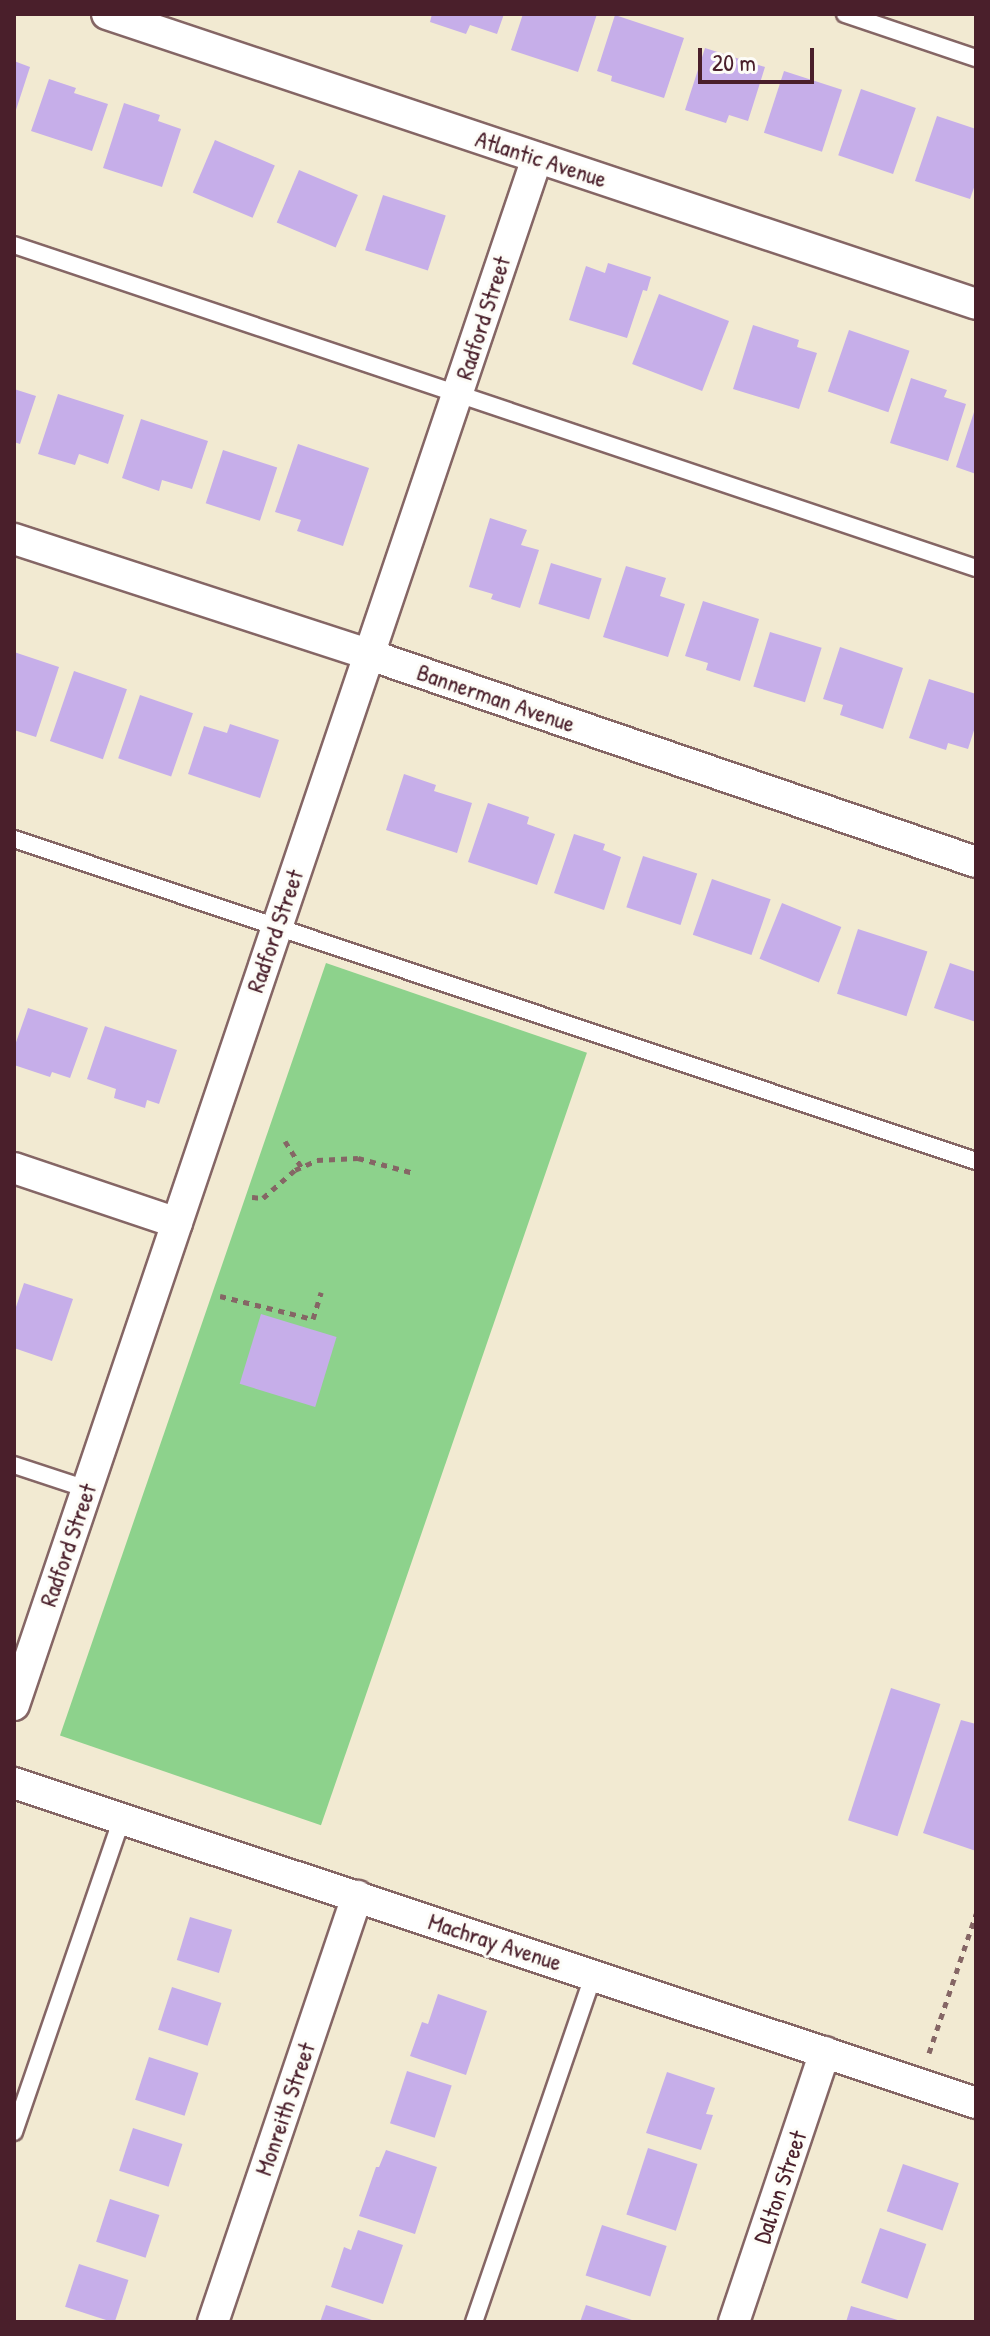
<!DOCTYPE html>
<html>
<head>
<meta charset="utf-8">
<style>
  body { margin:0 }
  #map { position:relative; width:990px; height:2336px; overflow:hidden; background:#f2ead2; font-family:"Patrick Hand",sans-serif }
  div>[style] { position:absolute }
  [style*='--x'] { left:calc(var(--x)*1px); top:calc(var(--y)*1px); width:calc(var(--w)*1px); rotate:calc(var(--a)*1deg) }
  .green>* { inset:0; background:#8dd28c; transform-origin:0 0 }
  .building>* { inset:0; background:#c6aee9; transform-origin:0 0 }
  .path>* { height:5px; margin-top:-2.5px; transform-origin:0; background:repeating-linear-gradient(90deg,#856665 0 6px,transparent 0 12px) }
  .roads { filter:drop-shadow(2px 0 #856665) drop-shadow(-2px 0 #856665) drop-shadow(0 2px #856665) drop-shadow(0 -2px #856665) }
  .lane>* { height:16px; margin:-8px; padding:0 8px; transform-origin:8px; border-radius:8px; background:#fff }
  .street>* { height:30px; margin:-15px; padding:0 15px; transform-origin:15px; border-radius:15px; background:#fff }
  span { translate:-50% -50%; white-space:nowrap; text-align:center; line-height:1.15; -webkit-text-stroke:6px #fdfcf7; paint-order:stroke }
  .street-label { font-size:24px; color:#4a1f2b }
  .frame { position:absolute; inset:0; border:16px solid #4a1f2b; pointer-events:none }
  .scale { position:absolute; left:698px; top:48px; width:116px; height:36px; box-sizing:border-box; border:4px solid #4a1f2b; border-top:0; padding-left:10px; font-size:24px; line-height:28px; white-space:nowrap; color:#4a1f2b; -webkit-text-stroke:6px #fdfcf7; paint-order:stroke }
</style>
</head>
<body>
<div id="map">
  <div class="green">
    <div style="left:326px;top:963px;width:276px;height:817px;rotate:19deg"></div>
  </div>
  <div class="building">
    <div style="clip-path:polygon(432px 14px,504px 14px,497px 34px,470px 25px,466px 34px,430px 22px)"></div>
    <div style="clip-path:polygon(523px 14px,597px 14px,578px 72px,511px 50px)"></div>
    <div style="clip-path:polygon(615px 15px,684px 38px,664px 98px,611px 81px,612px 76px,597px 71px)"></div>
    <div style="clip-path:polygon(705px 48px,765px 67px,748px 121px,729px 115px,726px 123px,685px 110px)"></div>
    <div style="clip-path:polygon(14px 61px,30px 67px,15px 113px,14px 113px)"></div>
    <div style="left:784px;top:71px;width:61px;height:65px;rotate:18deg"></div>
    <div style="clip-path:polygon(49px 79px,76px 88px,74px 93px,108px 104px,92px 151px,31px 131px)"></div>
    <div style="left:861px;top:89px;width:58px;height:70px;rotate:19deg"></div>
    <div style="clip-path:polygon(124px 103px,160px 115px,158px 121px,181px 129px,162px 187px,103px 168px)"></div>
    <div style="clip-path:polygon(937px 116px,976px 129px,976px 182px,970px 199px,915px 181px)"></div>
    <div style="left:215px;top:140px;width:65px;height:57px;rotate:23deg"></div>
    <div style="left:299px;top:170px;width:64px;height:57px;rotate:23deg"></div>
    <div style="left:383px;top:195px;width:66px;height:58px;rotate:18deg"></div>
    <div style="clip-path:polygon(608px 263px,651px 277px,647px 291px,643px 290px,627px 338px,569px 320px,586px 266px,605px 273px)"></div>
    <div style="left:659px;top:294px;width:75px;height:75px;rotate:21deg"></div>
    <div style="clip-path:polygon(753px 325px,799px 340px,797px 347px,817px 353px,799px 409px,733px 389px)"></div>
    <div style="left:849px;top:330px;width:64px;height:65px;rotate:19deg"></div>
    <div style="clip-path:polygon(911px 378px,947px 390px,944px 397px,966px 404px,948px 461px,890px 443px)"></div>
    <div style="clip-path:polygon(14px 389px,36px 396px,20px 444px,14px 442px)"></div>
    <div style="clip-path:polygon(58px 394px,124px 415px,108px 464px,79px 454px,75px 465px,38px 454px)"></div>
    <div style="clip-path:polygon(975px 409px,976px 409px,976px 474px,956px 467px)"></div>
    <div style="clip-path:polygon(141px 419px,208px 441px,192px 489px,162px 480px,159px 491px,122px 478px)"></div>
    <div style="clip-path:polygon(298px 444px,369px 468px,343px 546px,297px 531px,301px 520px,275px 512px)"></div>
    <div style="left:223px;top:450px;width:57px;height:56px;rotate:18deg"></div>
    <div style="clip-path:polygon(490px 518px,527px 530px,521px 545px,539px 550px,520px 608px,491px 599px,493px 594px,469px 587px)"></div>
    <div style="left:551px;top:563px;width:53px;height:43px;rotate:17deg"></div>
    <div style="clip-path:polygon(626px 566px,666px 578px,660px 596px,685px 604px,668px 657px,603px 637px)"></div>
    <div style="clip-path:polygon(703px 601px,759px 619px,740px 681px,706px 670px,708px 663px,685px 656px)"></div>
    <div style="left:770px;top:632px;width:54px;height:57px;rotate:17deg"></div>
    <div style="clip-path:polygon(840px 647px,903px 668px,883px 729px,840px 715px,843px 705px,823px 699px)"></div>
    <div style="clip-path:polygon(14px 652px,59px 667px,36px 737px,14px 730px)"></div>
    <div style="left:74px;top:671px;width:56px;height:74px;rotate:19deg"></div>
    <div style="clip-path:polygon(929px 679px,976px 694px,976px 724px,968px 749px,948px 743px,946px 750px,909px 738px)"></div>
    <div style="left:140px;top:695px;width:56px;height:67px;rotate:19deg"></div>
    <div style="clip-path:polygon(230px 724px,279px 740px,260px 798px,188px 774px,204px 726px,227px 733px)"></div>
    <div style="clip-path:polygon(404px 774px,436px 785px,434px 791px,472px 803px,457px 853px,386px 830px)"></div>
    <div style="clip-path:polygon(488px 803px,529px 817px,527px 824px,555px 834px,537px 885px,468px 862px)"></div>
    <div style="clip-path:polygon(574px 834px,605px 844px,603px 850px,621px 857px,604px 910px,554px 893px)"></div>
    <div style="left:643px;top:856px;width:57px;height:54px;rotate:18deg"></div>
    <div style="left:712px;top:879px;width:62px;height:59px;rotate:19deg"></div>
    <div style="left:782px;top:903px;width:64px;height:60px;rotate:22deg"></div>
    <div style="left:858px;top:929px;width:73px;height:68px;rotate:18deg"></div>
    <div style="clip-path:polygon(950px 963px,976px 972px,976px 1022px,934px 1008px)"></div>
    <div style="clip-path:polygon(28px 1008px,88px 1028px,70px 1078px,52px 1072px,50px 1077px,14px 1065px,14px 1048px)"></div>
    <div style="clip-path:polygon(105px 1026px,177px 1050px,159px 1104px,147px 1100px,145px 1108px,114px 1098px,116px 1089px,87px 1079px)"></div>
    <div style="clip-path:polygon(24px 1283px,73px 1299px,52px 1361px,14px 1348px,14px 1313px)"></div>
    <div style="left:261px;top:1314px;width:79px;height:73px;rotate:17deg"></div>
    <div style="left:891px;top:1688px;width:52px;height:139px;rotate:18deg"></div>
    <div style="clip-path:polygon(961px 1720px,976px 1724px,976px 1851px,923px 1833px)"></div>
    <div style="left:190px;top:1917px;width:44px;height:45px;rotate:17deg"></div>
    <div style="left:172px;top:1987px;width:52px;height:45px;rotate:18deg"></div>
    <div style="clip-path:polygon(438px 1994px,487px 2011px,466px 2075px,410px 2056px,422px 2022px,428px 2024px)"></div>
    <div style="left:149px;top:2057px;width:52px;height:45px;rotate:18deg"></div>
    <div style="left:407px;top:2071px;width:47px;height:55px;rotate:18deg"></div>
    <div style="clip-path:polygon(667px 2072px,715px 2088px,706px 2114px,713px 2115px,701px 2150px,646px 2133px)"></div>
    <div style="left:133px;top:2128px;width:52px;height:45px;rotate:18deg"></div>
    <div style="left:648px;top:2148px;width:52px;height:70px;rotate:18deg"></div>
    <div style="clip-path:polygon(386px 2150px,437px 2167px,415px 2234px,359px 2216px,376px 2167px,379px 2167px)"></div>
    <div style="left:903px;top:2164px;width:59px;height:50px;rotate:19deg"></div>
    <div style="left:110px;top:2199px;width:52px;height:45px;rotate:18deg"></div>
    <div style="left:602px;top:2225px;width:68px;height:53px;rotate:18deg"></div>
    <div style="left:880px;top:2228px;width:49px;height:58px;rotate:19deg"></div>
    <div style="clip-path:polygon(358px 2230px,403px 2245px,383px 2304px,331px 2287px,344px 2247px,351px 2250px)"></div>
    <div style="left:79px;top:2264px;width:52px;height:45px;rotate:18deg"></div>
    <div style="clip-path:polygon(326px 2305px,375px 2321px,375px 2322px,320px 2322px)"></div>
    <div style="clip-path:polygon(586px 2305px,635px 2321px,635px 2322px,580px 2322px)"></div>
    <div style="clip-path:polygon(851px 2306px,901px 2321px,901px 2322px,846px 2322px)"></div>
  </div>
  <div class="path">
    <div style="--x:285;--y:1141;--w:31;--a:58"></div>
    <div style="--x:252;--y:1197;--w:11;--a:5"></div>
    <div style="--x:263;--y:1198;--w:43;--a:-41.2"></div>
    <div style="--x:295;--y:1170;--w:24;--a:-24"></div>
    <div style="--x:317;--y:1160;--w:41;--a:-2.8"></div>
    <div style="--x:358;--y:1158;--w:58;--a:15"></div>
    <div style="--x:220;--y:1296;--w:96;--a:13.9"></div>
    <div style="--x:313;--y:1319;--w:28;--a:-73"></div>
    <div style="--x:929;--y:2053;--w:147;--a:-71.3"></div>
  </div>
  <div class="roads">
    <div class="lane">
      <div style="--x:845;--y:14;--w:138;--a:18.6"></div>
      <div style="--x:14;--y:245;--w:1015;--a:18.56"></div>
      <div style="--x:14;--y:839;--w:1014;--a:18.51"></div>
      <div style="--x:14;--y:1465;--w:77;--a:18.2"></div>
      <div style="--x:14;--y:2132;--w:331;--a:-71"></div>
      <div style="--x:474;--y:2322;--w:368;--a:-71"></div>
    </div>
    <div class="street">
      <div style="--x:107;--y:14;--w:916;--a:18.45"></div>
      <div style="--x:14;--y:539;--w:374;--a:18"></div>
      <div style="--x:370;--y:655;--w:640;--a:18.86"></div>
      <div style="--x:14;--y:1168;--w:172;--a:18.6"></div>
      <div style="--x:14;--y:1705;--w:1633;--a:-71.32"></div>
      <div style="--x:14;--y:1783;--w:1014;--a:18.4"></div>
      <div style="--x:213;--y:2322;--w:450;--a:-71.3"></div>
      <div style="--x:734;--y:2322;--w:285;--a:-71.4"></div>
    </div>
  </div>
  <div class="street-label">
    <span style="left:541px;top:159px;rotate:18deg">Atlantic Avenue</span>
    <span style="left:483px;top:318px;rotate:-72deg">Radford Street</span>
    <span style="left:496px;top:698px;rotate:19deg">Bannerman Avenue</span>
    <span style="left:275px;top:931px;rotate:-71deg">Radford Street</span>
    <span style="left:68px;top:1545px;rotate:-71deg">Radford Street</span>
    <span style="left:495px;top:1942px;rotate:18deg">Machray Avenue</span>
    <span style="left:285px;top:2109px;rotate:-71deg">Monreith Street</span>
    <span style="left:780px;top:2187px;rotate:-71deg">Dalton Street</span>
  </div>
  <div class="frame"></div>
  <div class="scale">20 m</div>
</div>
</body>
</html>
